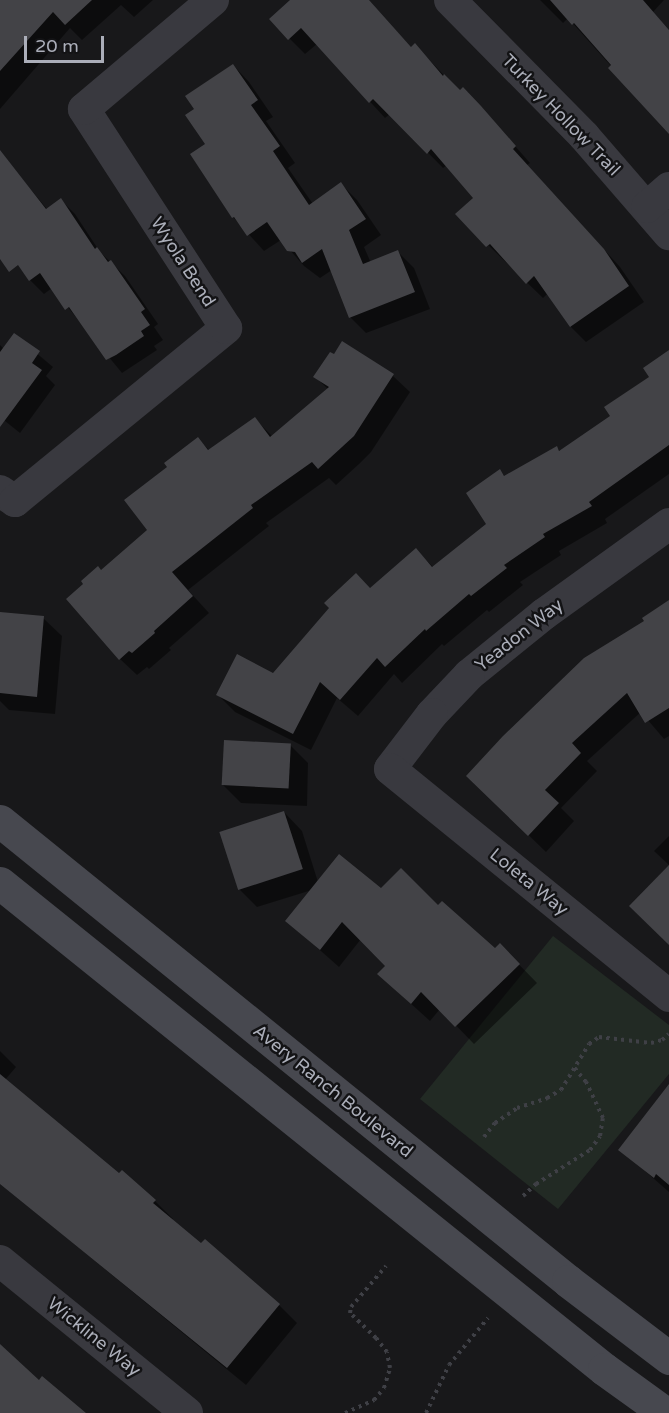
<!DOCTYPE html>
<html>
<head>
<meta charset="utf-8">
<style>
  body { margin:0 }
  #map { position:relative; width:669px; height:1413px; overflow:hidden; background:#18181a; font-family:"Varela Round",sans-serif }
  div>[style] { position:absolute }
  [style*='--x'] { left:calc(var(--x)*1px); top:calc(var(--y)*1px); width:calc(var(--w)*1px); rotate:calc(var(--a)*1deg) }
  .green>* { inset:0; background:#222a24 }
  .shadow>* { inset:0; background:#0007 }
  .building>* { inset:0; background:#434347; transform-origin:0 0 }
  .path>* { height:4px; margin-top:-2px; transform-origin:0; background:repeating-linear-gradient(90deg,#3f4046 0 3px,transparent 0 7.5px) }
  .minor>* { height:32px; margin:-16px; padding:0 16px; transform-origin:16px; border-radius:16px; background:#39393f }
  .secondary>* { height:33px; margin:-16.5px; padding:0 16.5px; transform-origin:16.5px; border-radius:16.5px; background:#47484f }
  span { translate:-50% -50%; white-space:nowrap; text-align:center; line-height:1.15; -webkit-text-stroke:5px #131315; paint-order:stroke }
  .street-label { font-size:18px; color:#abaeb9 }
  .scale { position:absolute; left:24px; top:36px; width:80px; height:27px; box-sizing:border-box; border:3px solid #abaeb9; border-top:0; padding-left:8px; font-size:18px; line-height:21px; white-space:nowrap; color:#abaeb9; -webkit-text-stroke:4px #131315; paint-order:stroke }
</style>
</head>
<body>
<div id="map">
  <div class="green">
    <div style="clip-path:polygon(553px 936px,669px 1025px,669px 1074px,558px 1209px,420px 1099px)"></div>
  </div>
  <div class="shadow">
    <div style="clip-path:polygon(4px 0,153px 0,134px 17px,121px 5px,82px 40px,70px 28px,0 109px,0 4px)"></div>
    <div style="clip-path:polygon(292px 0,368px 1px,412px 48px,415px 45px,460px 92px,479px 105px,530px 163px,527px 165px,620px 267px,644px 302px,586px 342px,571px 327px,548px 293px,543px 298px,457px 215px,475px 198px,447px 165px,443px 168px,390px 114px,385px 118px,317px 44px,305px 54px,271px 20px)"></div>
    <div style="clip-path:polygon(540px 0,664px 0,653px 12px,669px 30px,669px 131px,568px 18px,563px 23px)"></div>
    <div style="clip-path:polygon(233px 65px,249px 82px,273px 117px,266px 121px,295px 163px,288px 168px,313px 204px,341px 184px,357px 200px,381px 235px,364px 247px,371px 263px,398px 252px,414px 268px,430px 309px,366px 333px,350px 317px,332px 270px,320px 278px,304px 266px,281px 240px,264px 251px,233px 217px,196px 109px)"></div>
    <div style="clip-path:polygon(6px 160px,47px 209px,61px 200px,75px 214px,100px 252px,125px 276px,158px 324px,154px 327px,163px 340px,154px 346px,157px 350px,122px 373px,52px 288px,44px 294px,30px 280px,0 239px,0 164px)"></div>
    <div style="clip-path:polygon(15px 335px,53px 367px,46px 376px,55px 385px,20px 433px,0 417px,0 345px,4px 349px)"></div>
    <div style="clip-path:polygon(343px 343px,393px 376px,410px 392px,371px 452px,359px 464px,336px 485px,329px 478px,266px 523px,269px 526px,188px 590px,209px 613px,169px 648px,171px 650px,149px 669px,147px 667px,137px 675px,120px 659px,102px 572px,149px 530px,169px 467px,198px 439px,210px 451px,255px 419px,273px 437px,328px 389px,315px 377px)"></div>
    <div style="clip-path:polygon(669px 352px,669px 474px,605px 519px,607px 523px,559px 551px,561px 555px,520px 582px,523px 585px,489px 612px,487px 610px,444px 646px,442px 644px,402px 683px,394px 674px,358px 716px,337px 698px,311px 750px,235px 712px,218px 695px,273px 675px,416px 550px,433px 567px,488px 524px,500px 471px,505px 477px,556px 447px,561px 452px,612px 417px,651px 377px)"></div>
    <div style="clip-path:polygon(669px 602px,669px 736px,664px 739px,641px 712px,587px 761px,597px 771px,561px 808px,574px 821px,546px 852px,485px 793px,646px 621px)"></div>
    <div style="clip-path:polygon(0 614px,43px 618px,62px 636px,55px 714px,9px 710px,0 701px)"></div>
    <div style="clip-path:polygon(290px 745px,308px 763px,307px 806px,241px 803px,223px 785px)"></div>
    <div style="clip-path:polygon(284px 812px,302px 831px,318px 882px,381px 890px,438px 907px,495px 950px,500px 945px,537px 983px,474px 1044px,440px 1009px,430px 1021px,398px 992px,387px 966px,361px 939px,339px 967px,287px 921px,312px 890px,257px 907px,239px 889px)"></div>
    <div style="clip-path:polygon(669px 836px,669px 865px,654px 851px)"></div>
    <div style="clip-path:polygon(0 1051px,16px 1067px,5px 1080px,119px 1176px,155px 1201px,173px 1219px,172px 1221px,279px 1305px,297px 1323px,246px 1385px,0 1183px)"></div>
    <div style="clip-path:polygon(669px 1086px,669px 1192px,620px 1149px)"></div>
  </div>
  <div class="building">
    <div style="clip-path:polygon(0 0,92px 0,65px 25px,53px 12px,0 71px)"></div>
    <div style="clip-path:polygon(290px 0,369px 0,411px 47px,415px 43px,443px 76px,444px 74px,460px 90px,463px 87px,481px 106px,516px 146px,513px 149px,604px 249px,629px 286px,570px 327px,534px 276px,526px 284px,490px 244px,486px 247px,455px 214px,473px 198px,431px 149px,427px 154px,373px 99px,369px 103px,301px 28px,288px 40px,269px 19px)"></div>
    <div style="clip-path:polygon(550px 0,643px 0,669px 30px,669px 134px,608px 68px,611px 65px,574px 23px,572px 25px)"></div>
    <div style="clip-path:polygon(233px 64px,258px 100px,251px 105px,280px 146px,273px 151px,309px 205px,341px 182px,366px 219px,349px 230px,363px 264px,398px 250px,415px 292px,349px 318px,322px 249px,302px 263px,295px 252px,287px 251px,267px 222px,247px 236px,234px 217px,232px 218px,190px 154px,205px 144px,185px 115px,194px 109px,185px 96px)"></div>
    <div style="clip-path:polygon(0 150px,46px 209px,61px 198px,95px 249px,97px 247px,108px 262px,111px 260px,145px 309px,141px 312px,150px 325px,141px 331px,144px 336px,116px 355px,106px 360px,69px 307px,65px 310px,40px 273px,29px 281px,18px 265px,9px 272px,0 259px)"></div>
    <div style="clip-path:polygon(14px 333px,40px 351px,32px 363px,42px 370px,0 427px,0 352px)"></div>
    <div style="clip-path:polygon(342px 341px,394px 374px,354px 436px,318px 469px,312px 462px,251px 505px,253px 508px,172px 572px,193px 596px,154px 631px,155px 633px,132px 653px,129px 651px,119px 660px,66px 599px,83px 584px,81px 581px,98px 566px,101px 570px,147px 530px,124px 500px,167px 467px,164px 463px,198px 437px,208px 450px,255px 417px,270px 437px,329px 387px,313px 377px,330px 352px,334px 354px)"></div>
    <div style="clip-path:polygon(669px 350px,669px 445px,589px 502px,592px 506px,543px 534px,545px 537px,504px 565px,507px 568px,471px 596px,469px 594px,426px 631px,425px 629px,385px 667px,377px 658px,340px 700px,320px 682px,293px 734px,216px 695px,237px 654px,273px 673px,329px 608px,324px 603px,356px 573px,370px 588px,416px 548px,432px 567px,486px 524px,466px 493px,500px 469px,504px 476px,557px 446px,559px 451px,610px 416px,604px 407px,649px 377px,643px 368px)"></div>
    <div style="clip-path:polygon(669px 600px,669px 708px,645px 723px,627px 693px,572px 743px,581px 753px,545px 790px,559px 803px,528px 836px,466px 776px,503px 736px,584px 658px,644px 621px,642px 618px)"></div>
    <div style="clip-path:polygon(0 612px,44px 616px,37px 697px,0 693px)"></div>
    <div style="left:224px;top:740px;width:67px;height:45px;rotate:3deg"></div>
    <div style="left:284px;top:811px;width:61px;height:68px;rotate:72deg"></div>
    <div style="clip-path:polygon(339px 854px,381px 888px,401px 868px,438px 905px,442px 901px,495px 948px,500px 943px,520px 964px,455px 1027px,421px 992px,411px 1004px,377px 974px,385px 966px,342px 922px,320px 950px,285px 921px)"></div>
    <div style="clip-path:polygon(669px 865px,669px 945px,629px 906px)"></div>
    <div style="clip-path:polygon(0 1074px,119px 1173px,122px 1170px,156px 1200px,153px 1203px,201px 1243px,205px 1239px,280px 1304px,227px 1368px,0 1184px)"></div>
    <div style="clip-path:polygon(669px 1084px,669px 1185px,656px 1174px,654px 1178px,618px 1150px)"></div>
    <div style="clip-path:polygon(0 1344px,39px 1380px,42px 1376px,86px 1413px,0 1413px)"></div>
  </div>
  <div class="path">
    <div style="--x:484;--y:1137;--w:18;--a:-52"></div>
    <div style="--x:495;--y:1123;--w:27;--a:-34"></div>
    <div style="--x:517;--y:1108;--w:32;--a:-18"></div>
    <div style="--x:547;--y:1098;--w:16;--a:-30"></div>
    <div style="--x:561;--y:1090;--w:54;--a:-58.7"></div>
    <div style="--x:589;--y:1044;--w:12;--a:-35"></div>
    <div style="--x:599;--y:1037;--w:52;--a:6.6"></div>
    <div style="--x:651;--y:1043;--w:11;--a:-15"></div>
    <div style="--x:662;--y:1040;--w:9;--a:-41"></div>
    <div style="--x:523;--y:1196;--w:18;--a:-43"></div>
    <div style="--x:536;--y:1184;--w:64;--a:-32.2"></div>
    <div style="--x:590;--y:1150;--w:17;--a:-54"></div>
    <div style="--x:600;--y:1136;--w:18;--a:-81"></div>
    <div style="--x:603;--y:1118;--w:40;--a:-115"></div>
    <div style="--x:586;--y:1082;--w:19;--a:-129"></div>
    <div style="--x:345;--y:1413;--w:32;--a:-24"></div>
    <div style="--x:374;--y:1400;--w:16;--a:-50"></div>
    <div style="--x:384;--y:1388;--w:21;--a:-73"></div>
    <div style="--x:390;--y:1368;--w:16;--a:-101"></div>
    <div style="--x:387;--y:1352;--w:18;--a:-128"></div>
    <div style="--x:376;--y:1338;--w:36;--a:-136"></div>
    <div style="--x:350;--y:1313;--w:6;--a:-81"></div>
    <div style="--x:351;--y:1307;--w:54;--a:-49.5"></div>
    <div style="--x:426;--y:1413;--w:53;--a:-64.4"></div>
    <div style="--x:449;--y:1365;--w:61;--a:-50.3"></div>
  </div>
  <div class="minor">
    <div style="--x:450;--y:0;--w:191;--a:45.4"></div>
    <div style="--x:584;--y:136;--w:130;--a:49.1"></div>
    <div style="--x:647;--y:207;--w:29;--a:-41"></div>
    <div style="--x:0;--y:491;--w:18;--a:34"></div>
    <div style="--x:15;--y:501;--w:273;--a:-39.3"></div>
    <div style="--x:226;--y:328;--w:261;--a:-123"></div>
    <div style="--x:84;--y:109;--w:169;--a:-40.2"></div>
    <div style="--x:669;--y:524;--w:154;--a:144.2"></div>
    <div style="--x:544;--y:614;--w:97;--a:140.9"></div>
    <div style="--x:469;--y:675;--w:54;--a:133.5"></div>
    <div style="--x:432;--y:714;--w:69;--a:127.4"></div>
    <div style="--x:390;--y:769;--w:360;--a:39.1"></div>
    <div style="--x:0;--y:1261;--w:241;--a:39.1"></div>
  </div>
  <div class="secondary">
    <div style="--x:0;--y:821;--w:731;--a:39"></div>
    <div style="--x:568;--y:1281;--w:127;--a:37.3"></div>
    <div style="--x:0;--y:883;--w:775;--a:38.82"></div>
    <div style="--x:604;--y:1369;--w:75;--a:35.8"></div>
  </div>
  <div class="street-label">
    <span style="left:561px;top:115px;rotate:46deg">Turkey Hollow Trail</span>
    <span style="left:183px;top:262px;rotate:57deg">Wyola Bend</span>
    <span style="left:519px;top:635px;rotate:-38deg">Yeadon Way</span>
    <span style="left:529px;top:882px;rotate:39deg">Loleta Way</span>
    <span style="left:333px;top:1091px;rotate:39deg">Avery Ranch Boulevard</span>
    <span style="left:94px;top:1337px;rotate:39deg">Wickline Way</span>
  </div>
  <div class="scale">20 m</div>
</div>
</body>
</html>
